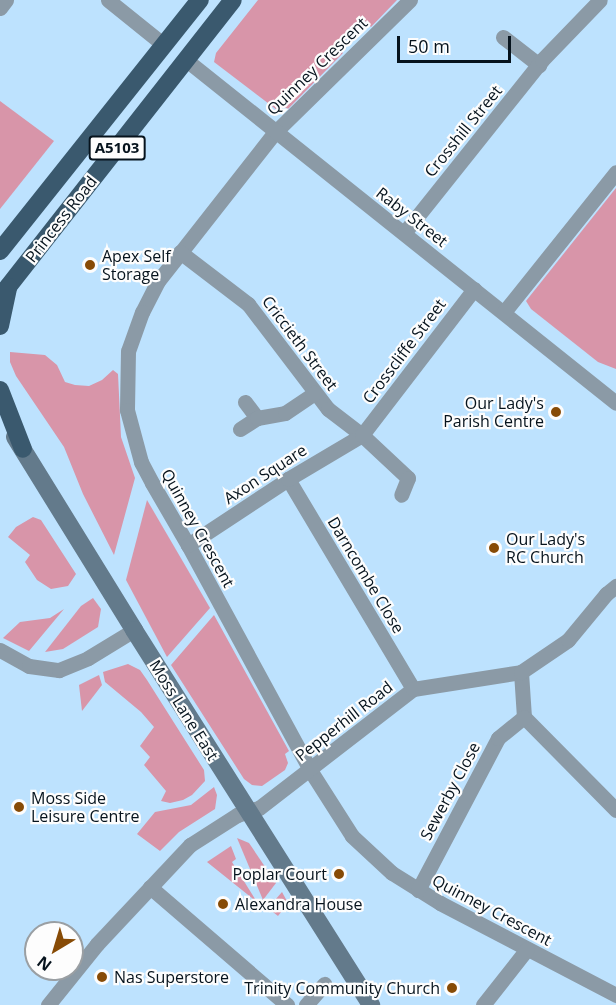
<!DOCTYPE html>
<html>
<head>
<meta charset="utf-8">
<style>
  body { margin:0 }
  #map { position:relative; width:616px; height:1005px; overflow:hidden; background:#bde2fe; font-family:"Open Sans",sans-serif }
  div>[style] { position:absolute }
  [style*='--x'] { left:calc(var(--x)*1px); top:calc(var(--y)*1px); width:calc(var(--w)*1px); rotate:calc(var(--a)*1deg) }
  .green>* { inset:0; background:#d895a9 }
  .minor>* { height:15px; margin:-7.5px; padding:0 7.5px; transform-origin:7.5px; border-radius:7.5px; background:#8b9aa6 }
  .secondary>* { height:18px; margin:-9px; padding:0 9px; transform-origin:9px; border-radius:9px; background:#637a8b }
  .trunk>* { height:18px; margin:-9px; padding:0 9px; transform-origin:9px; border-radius:9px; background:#3a596e }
  .dots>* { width:16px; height:16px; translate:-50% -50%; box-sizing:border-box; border:3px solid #fdfdfd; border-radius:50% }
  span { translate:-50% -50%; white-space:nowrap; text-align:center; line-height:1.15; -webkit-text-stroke:4.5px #fdfdfd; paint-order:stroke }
  .shield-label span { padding:2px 4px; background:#fdfdfd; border:2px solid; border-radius:4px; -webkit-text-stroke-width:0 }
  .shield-label { font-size:15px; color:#06131d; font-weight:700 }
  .street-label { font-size:16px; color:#06131d }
  .poi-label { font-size:16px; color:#06131d }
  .left { translate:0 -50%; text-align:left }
  .right { translate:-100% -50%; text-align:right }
  .north { position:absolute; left:24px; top:921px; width:60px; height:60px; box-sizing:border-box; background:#fdfdfd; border:2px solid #9a9fa3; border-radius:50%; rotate:218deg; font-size:16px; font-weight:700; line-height:24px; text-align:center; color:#06131d }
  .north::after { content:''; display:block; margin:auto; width:21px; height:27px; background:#874b06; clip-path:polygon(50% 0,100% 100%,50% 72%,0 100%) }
  .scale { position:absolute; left:397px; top:36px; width:114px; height:27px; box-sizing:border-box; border:3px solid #06131d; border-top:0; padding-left:8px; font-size:18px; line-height:21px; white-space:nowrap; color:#06131d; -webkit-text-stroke:4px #fdfdfd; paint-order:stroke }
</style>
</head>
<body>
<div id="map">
  <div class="green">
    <div style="clip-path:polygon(258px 0,397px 0,371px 27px,365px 21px,338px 47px,343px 53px,288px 109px,284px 107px,277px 110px,214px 62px,216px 53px)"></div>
    <div style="clip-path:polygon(0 101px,54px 141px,0 209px)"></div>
    <div style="clip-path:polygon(616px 188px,616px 369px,598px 362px,531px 309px,526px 301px)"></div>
    <div style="clip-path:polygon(10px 352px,45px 355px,57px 365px,65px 382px,75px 385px,89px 386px,102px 380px,113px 370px,118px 374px,121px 437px,135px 478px,114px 555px,83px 494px,64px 447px,16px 376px,10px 362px)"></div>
    <div style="clip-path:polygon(147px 500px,210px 608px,167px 657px,126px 580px)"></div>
    <div style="clip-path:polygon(33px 517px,41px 520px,76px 574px,68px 586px,51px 589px,37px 580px,25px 562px,30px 555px,8px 537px,16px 527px)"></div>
    <div style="clip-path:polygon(93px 598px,101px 609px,98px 627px,63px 649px,45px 652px,81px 606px)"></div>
    <div style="clip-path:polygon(64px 609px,29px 651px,3px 638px,20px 622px,50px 618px)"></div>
    <div style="clip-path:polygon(214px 615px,289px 751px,285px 754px,288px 763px,285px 770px,262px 786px,252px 785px,244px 779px,171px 665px)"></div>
    <div style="clip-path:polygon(128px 664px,140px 670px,147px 680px,204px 770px,205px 781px,192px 795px,183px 800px,170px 803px,161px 801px,166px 791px,144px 765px,150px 757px,140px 746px,154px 727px,141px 712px,105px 682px,103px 672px)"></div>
    <div style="clip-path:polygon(99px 675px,102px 685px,82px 711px,79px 685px)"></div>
    <div style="clip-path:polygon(214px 787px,217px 795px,215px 809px,179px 832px,160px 851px,137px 834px,155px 812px,191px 805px)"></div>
    <div style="clip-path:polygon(237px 838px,249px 843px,276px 883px,263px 900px)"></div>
    <div style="clip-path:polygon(231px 846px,236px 859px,232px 862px,257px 902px,207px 862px)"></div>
    <div style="clip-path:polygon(282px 892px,288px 903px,278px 916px,268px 908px)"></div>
  </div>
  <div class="minor">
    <div style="--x:108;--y:0;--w:72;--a:38.8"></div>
    <div style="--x:410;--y:0;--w:189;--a:135.6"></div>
    <div style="--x:275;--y:132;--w:189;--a:128.1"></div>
    <div style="--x:158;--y:281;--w:35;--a:117"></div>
    <div style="--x:142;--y:312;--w:41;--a:109.7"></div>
    <div style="--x:128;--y:351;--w:59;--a:91"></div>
    <div style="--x:127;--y:410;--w:54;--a:74.9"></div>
    <div style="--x:141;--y:462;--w:24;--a:62"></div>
    <div style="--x:152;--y:483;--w:72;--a:59.9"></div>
    <div style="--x:188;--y:545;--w:256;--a:61.5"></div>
    <div style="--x:310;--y:770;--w:78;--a:57.5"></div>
    <div style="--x:352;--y:836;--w:54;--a:42.8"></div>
    <div style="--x:392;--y:873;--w:57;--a:32"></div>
    <div style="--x:440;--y:903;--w:199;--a:27.6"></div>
    <div style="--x:0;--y:8;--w:10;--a:-53"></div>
    <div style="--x:503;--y:37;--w:46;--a:37.9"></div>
    <div style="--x:185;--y:59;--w:551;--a:38.59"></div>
    <div style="--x:404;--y:233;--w:221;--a:-51.4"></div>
    <div style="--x:542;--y:60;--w:83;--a:-46"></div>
    <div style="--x:180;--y:252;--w:86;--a:37.4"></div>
    <div style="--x:248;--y:304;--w:132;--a:52.7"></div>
    <div style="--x:328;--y:409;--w:43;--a:37.4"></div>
    <div style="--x:362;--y:435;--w:63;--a:43.1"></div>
    <div style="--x:408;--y:478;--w:18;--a:112"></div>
    <div style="--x:504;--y:312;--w:179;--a:-51.3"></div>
    <div style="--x:245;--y:402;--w:20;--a:53"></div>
    <div style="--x:240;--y:429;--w:20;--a:-33"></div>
    <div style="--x:257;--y:418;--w:28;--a:-10"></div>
    <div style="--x:285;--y:413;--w:36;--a:-34"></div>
    <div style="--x:288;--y:479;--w:244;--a:59.2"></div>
    <div style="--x:188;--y:545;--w:120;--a:-33.4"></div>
    <div style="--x:288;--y:479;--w:86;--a:-30.7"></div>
    <div style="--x:362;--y:435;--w:184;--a:-52.5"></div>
    <div style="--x:0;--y:650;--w:33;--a:29"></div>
    <div style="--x:29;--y:666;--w:30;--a:8"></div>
    <div style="--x:59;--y:670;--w:31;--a:-22"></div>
    <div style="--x:88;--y:658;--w:54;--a:-31.3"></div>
    <div style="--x:521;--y:672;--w:45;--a:86.2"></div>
    <div style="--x:524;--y:717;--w:131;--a:45.3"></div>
    <div style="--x:150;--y:887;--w:181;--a:40.7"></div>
    <div style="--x:418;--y:890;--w:172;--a:-62.2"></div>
    <div style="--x:498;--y:738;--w:33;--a:-39"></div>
    <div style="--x:48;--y:1005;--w:78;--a:-51.2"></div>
    <div style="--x:97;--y:944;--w:136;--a:-46.8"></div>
    <div style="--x:190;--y:845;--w:56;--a:-32.6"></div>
    <div style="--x:237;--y:815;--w:23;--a:-18"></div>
    <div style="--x:259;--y:808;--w:195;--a:-37.7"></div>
    <div style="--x:413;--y:689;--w:109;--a:-8.9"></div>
    <div style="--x:521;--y:672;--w:57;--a:-34.2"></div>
    <div style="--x:568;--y:640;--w:60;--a:-50.4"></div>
    <div style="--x:606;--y:594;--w:13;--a:-39"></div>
    <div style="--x:306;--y:1005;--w:28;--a:-49"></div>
    <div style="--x:483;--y:1005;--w:71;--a:-51.8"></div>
  </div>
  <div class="secondary">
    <div style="--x:15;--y:437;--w:227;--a:58.3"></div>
    <div style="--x:134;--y:630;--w:444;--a:57.7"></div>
  </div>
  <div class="trunk">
    <div style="--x:0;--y:251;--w:321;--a:-51.5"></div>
    <div style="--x:0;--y:297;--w:377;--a:-51.9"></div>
    <div style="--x:0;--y:326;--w:40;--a:-78"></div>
    <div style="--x:0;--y:390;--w:63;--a:68.7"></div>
  </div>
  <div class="dots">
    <div style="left:90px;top:265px;background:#874b06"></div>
    <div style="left:556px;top:412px;background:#874b06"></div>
    <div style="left:494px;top:548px;background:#874b06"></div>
    <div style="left:19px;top:807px;background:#874b06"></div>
    <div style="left:339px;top:874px;background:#874b06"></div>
    <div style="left:223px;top:904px;background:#874b06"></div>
    <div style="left:102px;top:977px;background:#874b06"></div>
    <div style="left:452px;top:988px;background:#874b06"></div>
  </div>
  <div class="shield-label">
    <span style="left:117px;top:148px">A5103</span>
  </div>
  <div class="street-label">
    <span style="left:317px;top:66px;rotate:-44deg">Quinney Crescent</span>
    <span style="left:463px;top:131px;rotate:-51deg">Crosshill Street</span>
    <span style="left:412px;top:217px;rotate:38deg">Raby Street</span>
    <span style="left:61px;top:219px;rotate:-52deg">Princess Road</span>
    <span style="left:300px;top:343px;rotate:53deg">Criccieth Street</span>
    <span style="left:404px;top:351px;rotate:-53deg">Crosscliffe Street</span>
    <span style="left:265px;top:474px;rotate:-33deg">Axon Square</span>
    <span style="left:198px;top:528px;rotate:61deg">Quinney Crescent</span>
    <span style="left:366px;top:575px;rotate:59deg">Darncombe Close</span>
    <span style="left:184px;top:710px;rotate:58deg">Moss Lane East</span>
    <span style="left:344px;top:721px;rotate:-38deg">Pepperhill Road</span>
    <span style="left:450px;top:791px;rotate:-62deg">Sewerby Close</span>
    <span style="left:492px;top:910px;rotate:28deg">Quinney Crescent</span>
  </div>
  <div class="poi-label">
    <span class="left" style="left:102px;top:265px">Apex Self<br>Storage</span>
    <span class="right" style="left:544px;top:412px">Our Lady's<br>Parish Centre</span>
    <span class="left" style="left:506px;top:548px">Our Lady's<br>RC Church</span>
    <span class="left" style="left:31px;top:807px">Moss Side<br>Leisure Centre</span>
    <span class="right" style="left:327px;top:874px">Poplar Court</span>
    <span class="left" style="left:235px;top:904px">Alexandra House</span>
    <span class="left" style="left:114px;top:977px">Nas Superstore</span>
    <span class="right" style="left:440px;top:988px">Trinity Community Church</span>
  </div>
  <div class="north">N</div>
  <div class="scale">50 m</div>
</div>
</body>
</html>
